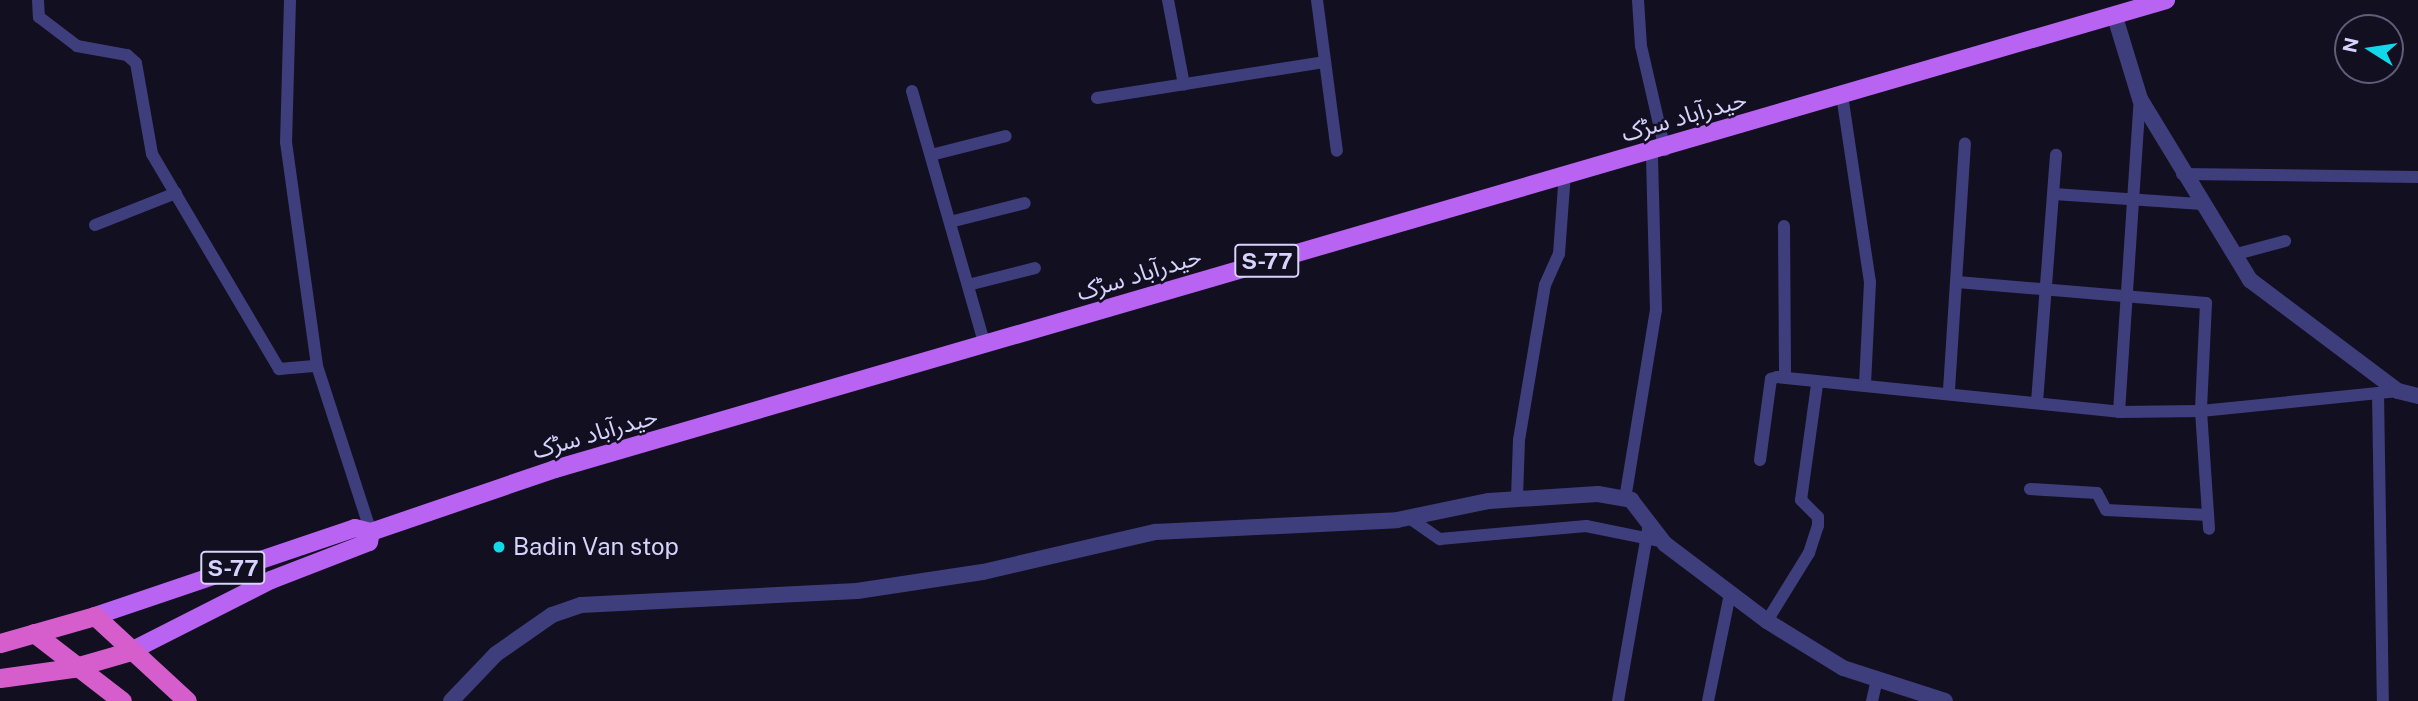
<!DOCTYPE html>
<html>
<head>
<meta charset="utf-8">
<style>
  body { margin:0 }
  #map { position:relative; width:2418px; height:701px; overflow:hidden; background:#120f21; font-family:"Public Sans","Noto Sans Arabic",sans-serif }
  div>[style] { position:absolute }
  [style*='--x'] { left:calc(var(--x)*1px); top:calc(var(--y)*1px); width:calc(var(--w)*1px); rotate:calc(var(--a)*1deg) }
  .minor>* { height:12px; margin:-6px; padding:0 6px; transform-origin:6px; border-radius:6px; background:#3f3e7d }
  .tertiary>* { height:16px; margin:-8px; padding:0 8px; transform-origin:8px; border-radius:8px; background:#3f3e7d }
  .primary>* { height:18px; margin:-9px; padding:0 9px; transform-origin:9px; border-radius:9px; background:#b963f3 }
  .trunk>* { height:19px; margin:-9.5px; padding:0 9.5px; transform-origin:9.5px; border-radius:9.5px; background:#d65dcc }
  .dots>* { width:19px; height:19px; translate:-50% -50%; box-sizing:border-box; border:4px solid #120f21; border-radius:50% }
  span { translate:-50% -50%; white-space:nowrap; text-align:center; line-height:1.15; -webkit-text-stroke:5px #120f21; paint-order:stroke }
  .shield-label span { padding:2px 5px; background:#120f21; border:2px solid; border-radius:5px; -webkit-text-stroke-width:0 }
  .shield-label { font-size:23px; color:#d7d3fc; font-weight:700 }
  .street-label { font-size:24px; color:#d7d3fc }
  .poi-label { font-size:24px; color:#d7d3fc }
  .left { translate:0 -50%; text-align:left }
  .north { position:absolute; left:2334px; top:14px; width:70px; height:70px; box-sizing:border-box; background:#120f21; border:2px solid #615d79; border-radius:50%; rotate:282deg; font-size:19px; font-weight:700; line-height:28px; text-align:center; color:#d7d3fc }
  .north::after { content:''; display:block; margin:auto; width:24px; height:32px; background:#12d9e9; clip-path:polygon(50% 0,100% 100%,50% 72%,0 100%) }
</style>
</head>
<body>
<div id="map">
  <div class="minor">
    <div style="--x:38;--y:0;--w:17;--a:87"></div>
    <div style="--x:39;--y:17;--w:48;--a:37.3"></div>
    <div style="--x:77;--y:46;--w:51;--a:10.2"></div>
    <div style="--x:127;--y:55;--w:12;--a:42"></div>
    <div style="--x:136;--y:63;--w:92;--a:80"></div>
    <div style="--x:152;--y:154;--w:250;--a:59.4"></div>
    <div style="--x:279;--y:369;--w:38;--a:-5"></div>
    <div style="--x:290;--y:0;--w:142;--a:91.6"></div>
    <div style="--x:286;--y:142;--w:226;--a:82.1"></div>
    <div style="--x:317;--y:366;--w:175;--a:72"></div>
    <div style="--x:1168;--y:0;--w:86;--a:79.3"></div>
    <div style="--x:1317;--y:0;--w:152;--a:82.5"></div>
    <div style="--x:1638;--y:0;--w:46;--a:86.3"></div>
    <div style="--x:1641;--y:46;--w:107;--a:77"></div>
    <div style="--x:912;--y:91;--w:265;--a:74"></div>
    <div style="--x:1842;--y:95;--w:189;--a:81.5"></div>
    <div style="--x:1870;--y:282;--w:104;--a:92.8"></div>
    <div style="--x:1097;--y:98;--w:231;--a:-9"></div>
    <div style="--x:931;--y:155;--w:77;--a:-14.2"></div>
    <div style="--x:2182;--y:174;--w:236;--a:0.7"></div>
    <div style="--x:2054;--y:194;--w:145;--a:3.9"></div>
    <div style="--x:950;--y:222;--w:77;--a:-14.2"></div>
    <div style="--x:95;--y:225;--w:87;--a:-21.6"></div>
    <div style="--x:1784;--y:226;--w:151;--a:89.6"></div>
    <div style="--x:2233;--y:255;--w:54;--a:-15.1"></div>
    <div style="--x:1957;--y:282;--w:250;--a:4.8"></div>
    <div style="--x:2206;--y:303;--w:108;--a:92.7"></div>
    <div style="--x:2201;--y:411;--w:118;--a:86.1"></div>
    <div style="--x:968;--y:285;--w:69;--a:-14.2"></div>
    <div style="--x:1949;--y:390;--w:247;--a:-86.3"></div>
    <div style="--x:2378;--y:393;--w:308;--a:89.1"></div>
    <div style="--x:2037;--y:402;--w:248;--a:-85.6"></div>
    <div style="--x:2119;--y:412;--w:314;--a:-86.2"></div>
    <div style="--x:1760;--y:460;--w:82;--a:-82.3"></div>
    <div style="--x:1771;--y:379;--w:6;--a:-18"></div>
    <div style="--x:1777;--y:377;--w:344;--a:5.8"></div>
    <div style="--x:2119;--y:412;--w:82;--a:-0.7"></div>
    <div style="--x:2201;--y:411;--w:198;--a:-5.8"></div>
    <div style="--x:2030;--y:489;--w:67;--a:3.4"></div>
    <div style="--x:2097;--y:493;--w:19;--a:62"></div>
    <div style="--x:2106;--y:510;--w:102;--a:2.8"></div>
    <div style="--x:1517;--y:497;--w:57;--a:-88"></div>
    <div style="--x:1519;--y:440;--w:157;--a:-80.5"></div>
    <div style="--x:1545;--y:285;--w:34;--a:-66"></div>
    <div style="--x:1559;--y:254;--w:82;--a:-85.8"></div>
    <div style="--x:1625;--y:499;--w:192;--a:-80.7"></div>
    <div style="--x:1656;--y:310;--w:157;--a:-91.5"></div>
    <div style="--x:1408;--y:517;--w:39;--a:35"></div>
    <div style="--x:1440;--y:539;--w:147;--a:-5.1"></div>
    <div style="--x:1586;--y:526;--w:76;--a:11.5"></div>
    <div style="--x:1767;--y:621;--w:80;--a:-58.3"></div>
    <div style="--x:1809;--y:553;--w:28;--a:-72"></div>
    <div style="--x:1818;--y:526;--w:9;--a:-90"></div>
    <div style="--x:1818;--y:517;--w:24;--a:-135"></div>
    <div style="--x:1801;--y:500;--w:117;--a:-82.1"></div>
    <div style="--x:1618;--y:701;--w:175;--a:-80.1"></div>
    <div style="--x:1708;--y:701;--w:109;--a:-78.4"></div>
    <div style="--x:1872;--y:701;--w:23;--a:-77"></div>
  </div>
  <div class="tertiary">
    <div style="--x:2115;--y:17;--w:86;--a:73"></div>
    <div style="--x:2140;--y:99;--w:212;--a:58.7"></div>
    <div style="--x:2250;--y:280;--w:185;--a:36.9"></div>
    <div style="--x:2398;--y:391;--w:21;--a:14"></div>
    <div style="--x:451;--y:701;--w:65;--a:-46.2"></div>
    <div style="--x:496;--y:654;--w:68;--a:-34.9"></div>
    <div style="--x:552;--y:615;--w:31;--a:-19"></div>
    <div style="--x:581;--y:605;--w:276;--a:-2.9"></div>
    <div style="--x:857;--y:591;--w:127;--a:-8.6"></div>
    <div style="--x:983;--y:572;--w:177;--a:-13.1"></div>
    <div style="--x:1155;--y:532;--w:242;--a:-2.8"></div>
    <div style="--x:1397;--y:520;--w:94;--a:-11.7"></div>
    <div style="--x:1489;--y:501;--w:109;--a:-3.7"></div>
    <div style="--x:1598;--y:494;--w:34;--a:10"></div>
    <div style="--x:1631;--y:500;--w:56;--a:52.3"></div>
    <div style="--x:1665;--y:544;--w:128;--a:37"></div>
    <div style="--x:1767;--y:621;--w:89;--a:31.7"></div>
    <div style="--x:1843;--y:668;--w:107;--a:17.9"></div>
  </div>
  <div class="primary">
    <div style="--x:95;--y:616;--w:274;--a:-18.7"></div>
    <div style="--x:355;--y:528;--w:16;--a:14"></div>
    <div style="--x:371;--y:532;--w:194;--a:-18.9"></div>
    <div style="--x:555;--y:469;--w:1678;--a:-16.23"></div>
    <div style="--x:131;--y:651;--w:157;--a:-26.9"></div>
    <div style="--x:271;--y:580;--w:105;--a:-21.2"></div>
    <div style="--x:369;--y:542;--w:10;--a:-79"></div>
  </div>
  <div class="trunk">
    <div style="--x:34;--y:633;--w:111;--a:37.7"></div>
    <div style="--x:0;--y:643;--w:99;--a:-15.9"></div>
    <div style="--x:95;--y:616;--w:125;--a:42.7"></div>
    <div style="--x:0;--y:678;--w:73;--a:-7.9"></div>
    <div style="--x:72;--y:668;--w:61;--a:-16.1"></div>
  </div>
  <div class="dots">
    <div style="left:499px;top:547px;background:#12d9e9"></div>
  </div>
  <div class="shield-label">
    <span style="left:1267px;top:261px">S-77</span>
    <span style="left:233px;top:568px">S-77</span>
  </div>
  <div class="street-label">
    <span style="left:1684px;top:116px;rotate:-16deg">حیدرآباد سڑک</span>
    <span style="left:1139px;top:274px;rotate:-17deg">حیدرآباد سڑک</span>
    <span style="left:595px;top:433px;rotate:-16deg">حیدرآباد سڑک</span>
  </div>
  <div class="poi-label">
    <span class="left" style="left:513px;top:547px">Badin Van stop</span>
  </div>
  <div class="north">N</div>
</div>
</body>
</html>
